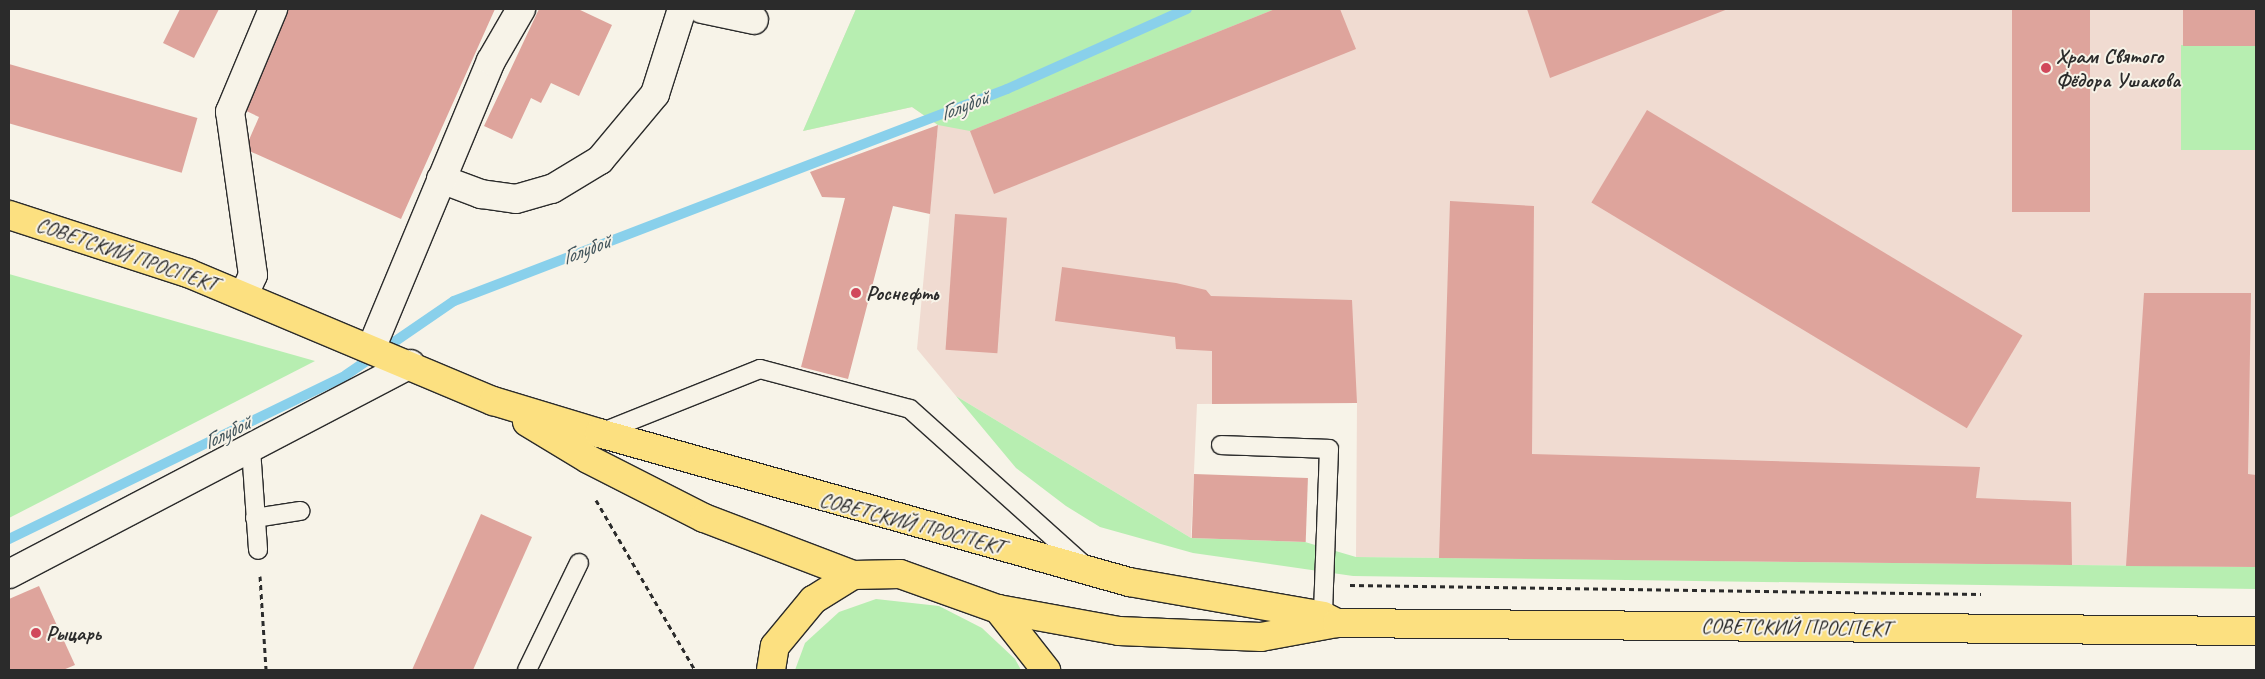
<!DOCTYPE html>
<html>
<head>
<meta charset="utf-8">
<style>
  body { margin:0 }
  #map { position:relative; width:2265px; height:679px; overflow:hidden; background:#f7f3e8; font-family:Caveat,sans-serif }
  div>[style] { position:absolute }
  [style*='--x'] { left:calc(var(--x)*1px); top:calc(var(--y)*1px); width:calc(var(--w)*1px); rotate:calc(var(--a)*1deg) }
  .built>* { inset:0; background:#f0dbd1 }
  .green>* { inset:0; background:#b7eeb1; transform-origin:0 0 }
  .stream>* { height:10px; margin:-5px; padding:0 5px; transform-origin:5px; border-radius:5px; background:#89d0eb }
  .building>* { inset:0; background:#dea49c; transform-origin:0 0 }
  .path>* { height:3px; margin-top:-1.5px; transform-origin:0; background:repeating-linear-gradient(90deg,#2b2b2b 0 5px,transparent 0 9px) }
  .roads { filter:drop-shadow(1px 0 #2b2b2b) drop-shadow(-1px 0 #2b2b2b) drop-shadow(0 1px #2b2b2b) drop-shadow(0 -1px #2b2b2b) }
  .service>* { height:18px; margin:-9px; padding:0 9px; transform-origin:9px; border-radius:9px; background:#f7f3e8 }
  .minor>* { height:28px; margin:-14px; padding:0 14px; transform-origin:14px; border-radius:14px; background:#f7f3e8 }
  .primary>* { height:28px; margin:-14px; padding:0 14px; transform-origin:14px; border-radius:14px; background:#fce080 }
  .dots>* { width:14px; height:14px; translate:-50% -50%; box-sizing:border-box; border:2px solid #f7f3e8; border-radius:50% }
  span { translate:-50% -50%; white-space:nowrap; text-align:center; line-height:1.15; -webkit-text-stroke:4px #f7f3e8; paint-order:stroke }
  .poi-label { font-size:21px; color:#2b2b2b; font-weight:700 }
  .left { translate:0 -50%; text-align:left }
  .street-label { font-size:21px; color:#2b2b2b }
  .water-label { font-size:22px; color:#42545b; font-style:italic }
  .frame { position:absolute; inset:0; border:10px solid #2b2b2b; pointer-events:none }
</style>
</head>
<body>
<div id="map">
  <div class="built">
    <div style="clip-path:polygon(856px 9px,2256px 9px,2256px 567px,1356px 557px,1357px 403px,1197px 404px,1191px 538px,956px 396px,917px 349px,938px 125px,912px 107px,803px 131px)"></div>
  </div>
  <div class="green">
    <div style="clip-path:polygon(856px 9px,1275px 9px,970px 131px,938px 125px,912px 107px,803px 131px)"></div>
    <div style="left:2256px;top:45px;width:105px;height:75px;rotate:90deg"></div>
    <div style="clip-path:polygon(9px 274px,315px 361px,9px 518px)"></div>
    <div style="clip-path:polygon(956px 396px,1191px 538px,1305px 542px,1356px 557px,2256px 567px,2256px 589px,1353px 576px,1193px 553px,1100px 527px,1066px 506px,1016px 468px)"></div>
    <div style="clip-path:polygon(876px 599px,939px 606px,982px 628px,1015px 659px,1021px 670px,795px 670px,805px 643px,839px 612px)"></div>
  </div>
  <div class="stream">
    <div style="--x:9;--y:539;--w:375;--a:-25.9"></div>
    <div style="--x:346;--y:375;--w:131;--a:-34.4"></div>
    <div style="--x:454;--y:301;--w:592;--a:-20.97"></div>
    <div style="--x:1007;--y:89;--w:197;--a:-24"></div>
  </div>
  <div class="building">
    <div style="clip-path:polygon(180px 9px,219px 9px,194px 58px,163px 43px)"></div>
    <div style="clip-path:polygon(284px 9px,495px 9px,401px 219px,245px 149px,259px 117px,240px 108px)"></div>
    <div style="clip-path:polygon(539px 9px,578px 9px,612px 25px,579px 96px,551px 83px,541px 103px,531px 98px,512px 139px,484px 126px)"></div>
    <div style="clip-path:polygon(1275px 9px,1340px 9px,1356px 49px,994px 194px,970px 131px)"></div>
    <div style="clip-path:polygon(1527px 9px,1728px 9px,1550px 78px)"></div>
    <div style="left:2012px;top:9px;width:78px;height:203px"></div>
    <div style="left:2183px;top:9px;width:73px;height:37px"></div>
    <div style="left:9px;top:64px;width:196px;height:57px;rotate:16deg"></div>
    <div style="left:1647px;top:110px;width:438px;height:108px;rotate:31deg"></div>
    <div style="clip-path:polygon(938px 125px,930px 214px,893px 206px,848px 379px,801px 367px,845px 198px,822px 197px,810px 172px)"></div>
    <div style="clip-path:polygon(1450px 201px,1534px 206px,1532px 454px,1980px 467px,1976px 498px,2071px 502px,2072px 565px,1439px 558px)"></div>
    <div style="left:955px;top:214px;width:52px;height:136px;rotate:4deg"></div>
    <div style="clip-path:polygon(1062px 267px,1176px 283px,1206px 290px,1211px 296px,1352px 300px,1357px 403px,1212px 404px,1212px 351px,1176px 349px,1175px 337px,1055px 321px)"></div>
    <div style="clip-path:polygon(2144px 293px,2251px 293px,2248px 474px,2256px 475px,2256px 567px,2126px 566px)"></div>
    <div style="left:1194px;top:474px;width:114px;height:64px;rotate:2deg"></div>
    <div style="clip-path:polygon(481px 514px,532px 537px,473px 670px,412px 670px)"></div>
    <div style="clip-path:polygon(39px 586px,75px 665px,63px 670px,9px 670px,9px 599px)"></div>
  </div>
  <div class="path">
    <div style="--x:596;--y:500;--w:197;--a:59.8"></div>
    <div style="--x:260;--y:576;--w:94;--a:86.3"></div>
    <div style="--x:1350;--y:585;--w:631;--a:0.82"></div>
  </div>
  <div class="roads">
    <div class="service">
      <div style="--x:600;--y:433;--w:172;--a:-21.8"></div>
      <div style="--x:760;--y:369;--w:155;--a:14.9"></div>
      <div style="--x:910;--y:409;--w:234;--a:41.9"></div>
      <div style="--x:1221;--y:445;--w:108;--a:2.1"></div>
      <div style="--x:1329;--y:449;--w:167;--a:92.1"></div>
      <div style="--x:251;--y:449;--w:101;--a:86"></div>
      <div style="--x:255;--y:518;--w:46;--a:-8.8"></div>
      <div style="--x:527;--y:670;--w:119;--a:-64.1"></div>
    </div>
    <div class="minor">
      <div style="--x:702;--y:9;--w:53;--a:11.9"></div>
      <div style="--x:441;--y:179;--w:43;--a:20.6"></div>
      <div style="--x:481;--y:194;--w:35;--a:8"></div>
      <div style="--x:516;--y:199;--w:37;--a:-16"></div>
      <div style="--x:552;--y:189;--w:56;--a:-31.1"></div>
      <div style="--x:600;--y:160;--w:86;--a:-50.2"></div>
      <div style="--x:655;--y:94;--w:89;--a:-72.4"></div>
      <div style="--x:244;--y:295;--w:22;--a:-66"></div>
      <div style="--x:253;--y:275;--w:165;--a:-98"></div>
      <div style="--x:230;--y:112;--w:112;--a:-67.3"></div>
      <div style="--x:371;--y:349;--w:312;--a:-67.4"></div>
      <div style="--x:491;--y:61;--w:60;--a:-60"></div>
      <div style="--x:9;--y:574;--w:453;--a:-27.6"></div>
    </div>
    <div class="primary">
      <div style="--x:9;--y:215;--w:188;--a:18"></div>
      <div style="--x:188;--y:273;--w:331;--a:22.8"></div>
      <div style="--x:493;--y:401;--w:111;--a:16.8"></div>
      <div style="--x:599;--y:433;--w:551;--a:15.7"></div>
      <div style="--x:1129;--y:582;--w:197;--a:9.9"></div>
      <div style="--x:1323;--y:616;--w:16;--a:27"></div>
      <div style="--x:527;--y:422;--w:71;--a:31.2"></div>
      <div style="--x:588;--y:459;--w:130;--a:27"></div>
      <div style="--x:704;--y:518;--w:160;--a:20.9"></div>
      <div style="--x:998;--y:609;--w:123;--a:10.3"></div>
      <div style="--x:1119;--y:631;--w:142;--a:2.4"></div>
      <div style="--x:1261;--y:637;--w:77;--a:-10.4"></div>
      <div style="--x:1337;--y:623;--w:919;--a:0.5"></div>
      <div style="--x:771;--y:670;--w:24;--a:-81"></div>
      <div style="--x:775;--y:646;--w:60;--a:-50.4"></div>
      <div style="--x:813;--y:600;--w:47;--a:-32"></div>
      <div style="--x:853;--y:575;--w:47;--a:-1.2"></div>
      <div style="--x:900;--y:574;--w:104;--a:19.7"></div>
      <div style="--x:998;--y:609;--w:78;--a:51.8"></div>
    </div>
  </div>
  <div class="dots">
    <div style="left:2046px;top:68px;background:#d1495b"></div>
    <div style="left:856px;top:293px;background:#d1495b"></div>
    <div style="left:36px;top:633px;background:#d1495b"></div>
  </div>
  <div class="poi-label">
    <span class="left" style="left:2056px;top:68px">Храм Святого<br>Фёдора Ушакова</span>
    <span class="left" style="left:866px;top:293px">Роснефть</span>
    <span class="left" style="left:46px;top:633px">Рыцарь</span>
  </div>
  <div class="street-label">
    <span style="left:127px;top:254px;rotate:19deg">СОВЕТСКИЙ ПРОСПЕКТ</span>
    <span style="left:912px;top:523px;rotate:15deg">СОВЕТСКИЙ ПРОСПЕКТ</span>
    <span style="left:1796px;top:627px;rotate:1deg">СОВЕТСКИЙ ПРОСПЕКТ</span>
  </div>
  <div class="water-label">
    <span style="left:964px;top:106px;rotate:-21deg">Голубой</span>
    <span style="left:586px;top:250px;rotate:-21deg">Голубой</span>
    <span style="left:227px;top:433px;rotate:-26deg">Голубой</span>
  </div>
  <div class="frame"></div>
</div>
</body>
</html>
